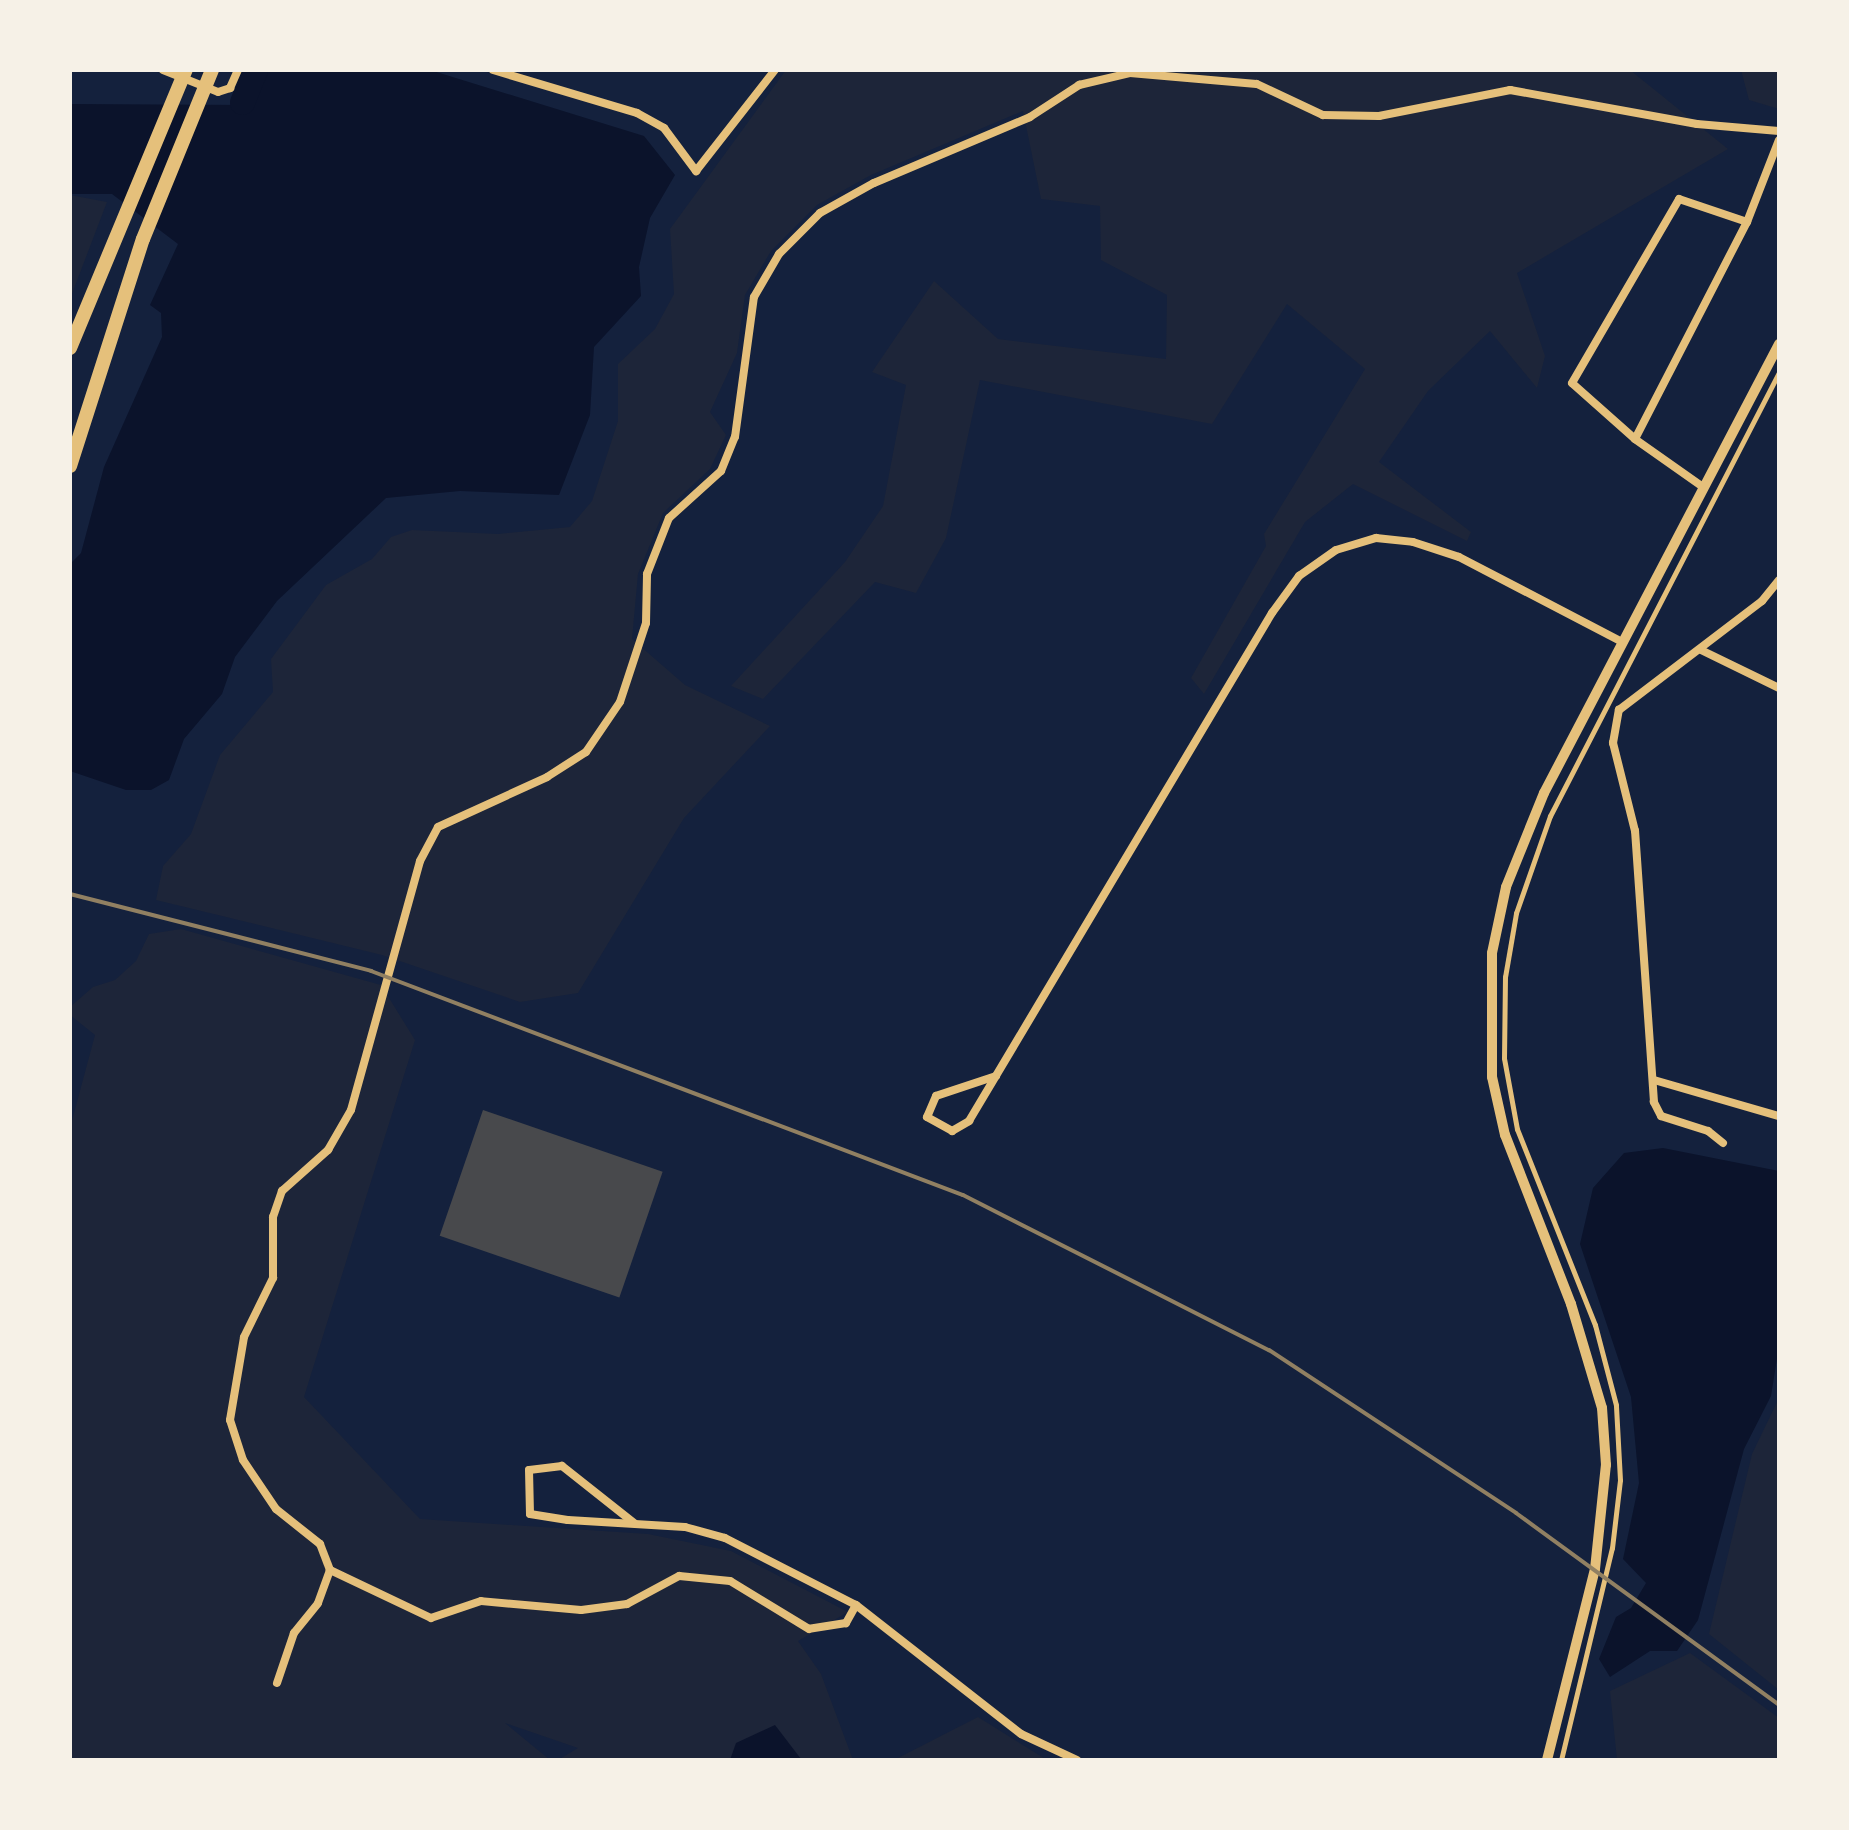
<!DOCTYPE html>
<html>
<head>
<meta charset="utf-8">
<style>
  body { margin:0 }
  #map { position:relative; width:1849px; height:1830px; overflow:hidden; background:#14213d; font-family:Signika,sans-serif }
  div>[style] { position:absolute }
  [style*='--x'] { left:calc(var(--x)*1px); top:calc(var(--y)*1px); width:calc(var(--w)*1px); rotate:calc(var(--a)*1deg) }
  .green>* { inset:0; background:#1d2539 }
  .water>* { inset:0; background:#0b132b }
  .river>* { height:25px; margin:-12.5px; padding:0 12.5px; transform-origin:12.5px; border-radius:12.5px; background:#0b132b }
  .building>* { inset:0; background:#48494c; transform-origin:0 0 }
  .pedestrian>* { height:5px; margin:-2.5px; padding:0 2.5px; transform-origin:2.5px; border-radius:2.5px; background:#e5c07b }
  .minor>* { height:8px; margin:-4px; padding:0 4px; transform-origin:4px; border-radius:4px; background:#e5c07b }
  .secondary>* { height:10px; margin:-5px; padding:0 5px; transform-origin:5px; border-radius:5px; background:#e5c07b }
  .motorway>* { height:14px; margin:-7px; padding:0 7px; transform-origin:7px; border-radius:7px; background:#e5c07b }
  .rail>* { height:4px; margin:-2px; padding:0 2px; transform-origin:2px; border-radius:2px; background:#918062 }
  span { translate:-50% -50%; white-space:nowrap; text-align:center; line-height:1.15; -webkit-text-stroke:8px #f6f1e7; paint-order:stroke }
  .frame { position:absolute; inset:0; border:72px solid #f6f1e7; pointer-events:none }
</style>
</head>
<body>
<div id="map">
  <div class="green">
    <div style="clip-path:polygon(786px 70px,1630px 70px,1728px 149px,1517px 273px,1545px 356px,1537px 388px,1490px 331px,1428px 391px,1379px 462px,1471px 532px,1467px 541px,1353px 484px,1305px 522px,1204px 694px,1191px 678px,1266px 546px,1264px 534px,1365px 369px,1287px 304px,1212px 424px,980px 380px,946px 538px,916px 593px,875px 582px,763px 699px,731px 686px,845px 562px,883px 506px,906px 385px,872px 372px,934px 281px,998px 339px,1166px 359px,1167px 295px,1101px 260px,1100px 206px,1041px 199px,1023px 111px,871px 175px,817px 205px,771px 251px,745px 295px,737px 353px,710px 412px,726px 435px,710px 469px,663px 513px,638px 574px,632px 639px,685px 685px,770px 726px,684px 818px,578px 993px,520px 1002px,382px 955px,156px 900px,163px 866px,191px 834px,220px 755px,273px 692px,271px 659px,326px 585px,372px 559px,391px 537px,412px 530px,498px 534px,570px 527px,592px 501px,618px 421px,618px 364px,655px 329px,674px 294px,670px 229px)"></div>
    <div style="clip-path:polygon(1741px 70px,1779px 70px,1779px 109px,1749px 100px)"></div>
    <div style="clip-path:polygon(70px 195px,107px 202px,70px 299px)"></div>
    <div style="clip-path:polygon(181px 929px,381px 985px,415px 1040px,304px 1397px,420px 1519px,648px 1534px,731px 1551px,848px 1612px,798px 1641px,821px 1674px,853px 1760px,558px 1760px,578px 1748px,505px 1723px,550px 1760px,70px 1760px,70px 1128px,95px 1035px,70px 1015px,70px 1007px,93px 987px,115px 980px,136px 961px,149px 934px)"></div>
    <div style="clip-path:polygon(1779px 1398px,1779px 1690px,1709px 1634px,1752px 1454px)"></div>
    <div style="clip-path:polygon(1690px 1653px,1779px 1718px,1779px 1760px,1617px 1760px,1610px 1691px)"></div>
    <div style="clip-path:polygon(978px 1717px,1047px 1760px,894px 1760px)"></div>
  </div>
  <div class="water">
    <div style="clip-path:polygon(265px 70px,430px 70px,644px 136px,675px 175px,650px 218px,639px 267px,641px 296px,594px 347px,590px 415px,559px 495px,460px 491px,386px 498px,277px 601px,235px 657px,222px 694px,184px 739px,169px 780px,151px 790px,126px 790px,70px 771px,70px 564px,81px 553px,104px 467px,162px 337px,161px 313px,150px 305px,178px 244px,112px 194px,70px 194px,70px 104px,248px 105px)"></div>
    <div style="clip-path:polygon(1663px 1148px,1779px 1171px,1779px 1346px,1771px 1396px,1744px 1449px,1698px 1620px,1677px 1651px,1650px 1651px,1610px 1677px,1599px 1659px,1616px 1617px,1631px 1608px,1646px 1583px,1623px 1559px,1639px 1483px,1631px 1397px,1580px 1244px,1593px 1188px,1624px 1153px)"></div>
    <div style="clip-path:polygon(775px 1725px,801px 1759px,730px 1760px,736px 1743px)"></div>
  </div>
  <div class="river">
    <div style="--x:242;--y:102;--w:35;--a:-68"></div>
  </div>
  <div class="building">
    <div style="left:483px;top:1110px;width:190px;height:133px;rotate:19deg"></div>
  </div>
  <div class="pedestrian">
    <div style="--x:1561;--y:1760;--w:218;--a:-76.5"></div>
    <div style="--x:1612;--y:1548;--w:68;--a:-83.3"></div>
    <div style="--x:1620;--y:1480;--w:75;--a:-93.1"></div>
    <div style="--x:1616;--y:1405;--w:83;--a:-104.7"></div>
    <div style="--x:1595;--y:1325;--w:211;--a:-111.7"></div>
    <div style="--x:1517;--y:1129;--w:72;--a:-100.4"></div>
    <div style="--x:1504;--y:1058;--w:81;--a:-89.3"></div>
    <div style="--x:1505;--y:977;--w:65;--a:-80.2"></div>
    <div style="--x:1516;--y:913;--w:103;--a:-70.7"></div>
    <div style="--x:1550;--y:816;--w:500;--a:-62.7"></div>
  </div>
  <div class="minor">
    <div style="--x:163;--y:70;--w:59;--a:21.8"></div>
    <div style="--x:218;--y:92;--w:13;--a:-18"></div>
    <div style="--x:230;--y:88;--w:20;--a:-66"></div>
    <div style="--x:493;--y:70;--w:150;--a:16.6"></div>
    <div style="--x:637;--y:113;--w:31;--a:29"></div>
    <div style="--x:664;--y:128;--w:54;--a:53.3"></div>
    <div style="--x:696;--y:171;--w:128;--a:-52"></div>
    <div style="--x:1635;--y:439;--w:244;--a:-62.7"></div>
    <div style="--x:1747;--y:222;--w:88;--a:-68.7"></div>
    <div style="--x:1703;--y:487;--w:83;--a:-144.8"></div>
    <div style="--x:1635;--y:439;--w:84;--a:-138.4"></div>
    <div style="--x:1572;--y:383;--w:213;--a:-59.8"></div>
    <div style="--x:1679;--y:199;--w:72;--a:18.7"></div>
    <div style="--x:1701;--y:650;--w:87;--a:26"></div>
    <div style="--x:996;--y:1076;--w:63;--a:161.6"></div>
    <div style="--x:936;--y:1096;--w:23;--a:113"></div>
    <div style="--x:927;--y:1117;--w:29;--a:29"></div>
    <div style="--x:952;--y:1131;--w:20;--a:-30"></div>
    <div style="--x:969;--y:1121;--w:592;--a:-59.19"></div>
    <div style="--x:1272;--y:613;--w:46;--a:-53.9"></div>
    <div style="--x:1299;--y:576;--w:45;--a:-35.1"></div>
    <div style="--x:1336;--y:550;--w:42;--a:-16.7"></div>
    <div style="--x:1376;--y:538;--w:37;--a:6"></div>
    <div style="--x:1413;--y:542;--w:48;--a:18.1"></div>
    <div style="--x:1459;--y:557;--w:184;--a:27.5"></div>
    <div style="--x:1654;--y:1080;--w:130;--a:16.1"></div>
    <div style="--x:1723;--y:1143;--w:19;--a:-141"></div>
    <div style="--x:1708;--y:1131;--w:49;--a:-162.3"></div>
    <div style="--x:1661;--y:1116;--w:16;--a:-117"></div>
    <div style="--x:1654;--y:1102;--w:272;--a:-94"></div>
    <div style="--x:1635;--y:831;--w:91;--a:-104"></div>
    <div style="--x:1613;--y:743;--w:34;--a:-80"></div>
    <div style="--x:1619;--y:710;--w:180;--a:-37.3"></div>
    <div style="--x:1762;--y:601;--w:27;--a:-51"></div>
    <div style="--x:634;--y:1523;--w:92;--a:-141.6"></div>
    <div style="--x:562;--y:1466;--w:33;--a:173"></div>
    <div style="--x:529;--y:1470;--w:44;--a:88.7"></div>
    <div style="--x:530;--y:1514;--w:38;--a:9"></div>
    <div style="--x:568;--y:1520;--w:117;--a:3.4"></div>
    <div style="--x:685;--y:1527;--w:41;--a:15.4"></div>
    <div style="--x:725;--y:1538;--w:147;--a:27.1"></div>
    <div style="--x:856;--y:1605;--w:209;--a:38"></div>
    <div style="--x:1021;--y:1734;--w:62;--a:24.9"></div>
    <div style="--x:856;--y:1605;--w:21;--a:119"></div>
    <div style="--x:846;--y:1623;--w:37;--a:171"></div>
    <div style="--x:809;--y:1629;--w:92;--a:-148.7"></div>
    <div style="--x:730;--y:1581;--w:51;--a:-174.4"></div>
    <div style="--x:679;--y:1576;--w:59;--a:151.7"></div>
    <div style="--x:627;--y:1604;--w:46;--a:172.6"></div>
    <div style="--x:581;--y:1610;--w:100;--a:-174.9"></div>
    <div style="--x:481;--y:1601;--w:53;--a:161.2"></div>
    <div style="--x:431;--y:1618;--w:112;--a:-154.6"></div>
    <div style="--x:330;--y:1570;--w:28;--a:-111"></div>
    <div style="--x:320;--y:1544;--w:56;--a:-141.5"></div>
    <div style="--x:276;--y:1509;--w:59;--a:-124"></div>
    <div style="--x:243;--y:1460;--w:42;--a:-108"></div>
    <div style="--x:230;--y:1420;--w:84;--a:-80.4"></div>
    <div style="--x:244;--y:1337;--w:66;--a:-63.8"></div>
    <div style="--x:273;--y:1278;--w:61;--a:-90"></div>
    <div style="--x:273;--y:1217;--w:28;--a:-71"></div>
    <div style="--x:282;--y:1191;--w:62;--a:-41.7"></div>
    <div style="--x:328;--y:1150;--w:46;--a:-60.1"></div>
    <div style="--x:351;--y:1110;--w:258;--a:-74.5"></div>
    <div style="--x:420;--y:861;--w:38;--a:-62"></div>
    <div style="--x:438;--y:827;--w:120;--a:-24.6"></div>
    <div style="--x:547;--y:777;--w:46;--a:-32.7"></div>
    <div style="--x:586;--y:752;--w:60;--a:-55.8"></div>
    <div style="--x:620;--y:702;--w:83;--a:-71.8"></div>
    <div style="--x:646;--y:623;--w:49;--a:-88.8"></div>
    <div style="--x:647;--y:574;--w:60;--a:-68.6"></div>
    <div style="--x:669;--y:518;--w:70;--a:-42.1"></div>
    <div style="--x:721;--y:471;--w:37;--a:-68"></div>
    <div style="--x:735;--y:437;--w:141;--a:-82.3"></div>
    <div style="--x:754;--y:297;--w:50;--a:-59.8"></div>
    <div style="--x:779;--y:254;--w:58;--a:-45"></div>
    <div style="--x:820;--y:213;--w:62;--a:-29.1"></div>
    <div style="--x:874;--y:183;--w:169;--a:-22.9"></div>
    <div style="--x:1030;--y:117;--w:59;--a:-33.1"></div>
    <div style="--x:1079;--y:85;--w:52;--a:-13.2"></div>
    <div style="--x:1130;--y:73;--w:127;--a:5"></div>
    <div style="--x:1257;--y:84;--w:73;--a:25.2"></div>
    <div style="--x:1323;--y:115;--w:56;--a:1"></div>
    <div style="--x:1379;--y:116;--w:134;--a:-11.2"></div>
    <div style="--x:1510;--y:90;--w:190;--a:10.3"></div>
    <div style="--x:1697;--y:124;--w:82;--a:4.9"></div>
    <div style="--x:277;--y:1683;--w:53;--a:-71.2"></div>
    <div style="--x:294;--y:1633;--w:38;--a:-51"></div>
    <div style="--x:318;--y:1603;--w:35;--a:-70"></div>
  </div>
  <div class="secondary">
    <div style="--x:1547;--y:1760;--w:197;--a:-75.9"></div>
    <div style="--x:1595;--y:1569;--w:105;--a:-84"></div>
    <div style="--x:1606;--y:1465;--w:57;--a:-94"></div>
    <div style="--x:1602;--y:1408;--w:109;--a:-106.6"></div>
    <div style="--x:1571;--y:1304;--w:181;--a:-111.3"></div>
    <div style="--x:1505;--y:1135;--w:59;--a:-102.6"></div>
    <div style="--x:1492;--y:1077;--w:124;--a:-90"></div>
    <div style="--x:1492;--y:953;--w:67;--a:-78"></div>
    <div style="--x:1506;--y:887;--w:101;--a:-68"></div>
    <div style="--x:1544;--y:793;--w:507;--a:-62.37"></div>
  </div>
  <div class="motorway">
    <div style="--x:70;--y:348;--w:301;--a:-67.4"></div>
    <div style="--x:70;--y:466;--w:238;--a:-72.2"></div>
    <div style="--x:143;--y:239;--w:183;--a:-67.8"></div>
  </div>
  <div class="rail">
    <div style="--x:70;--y:894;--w:311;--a:14.3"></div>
    <div style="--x:371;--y:971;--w:633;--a:20.73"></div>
    <div style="--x:963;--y:1195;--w:343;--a:26.9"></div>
    <div style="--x:1269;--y:1350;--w:296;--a:33.4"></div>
    <div style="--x:1516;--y:1513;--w:326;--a:36.1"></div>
  </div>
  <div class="frame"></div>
</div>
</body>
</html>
